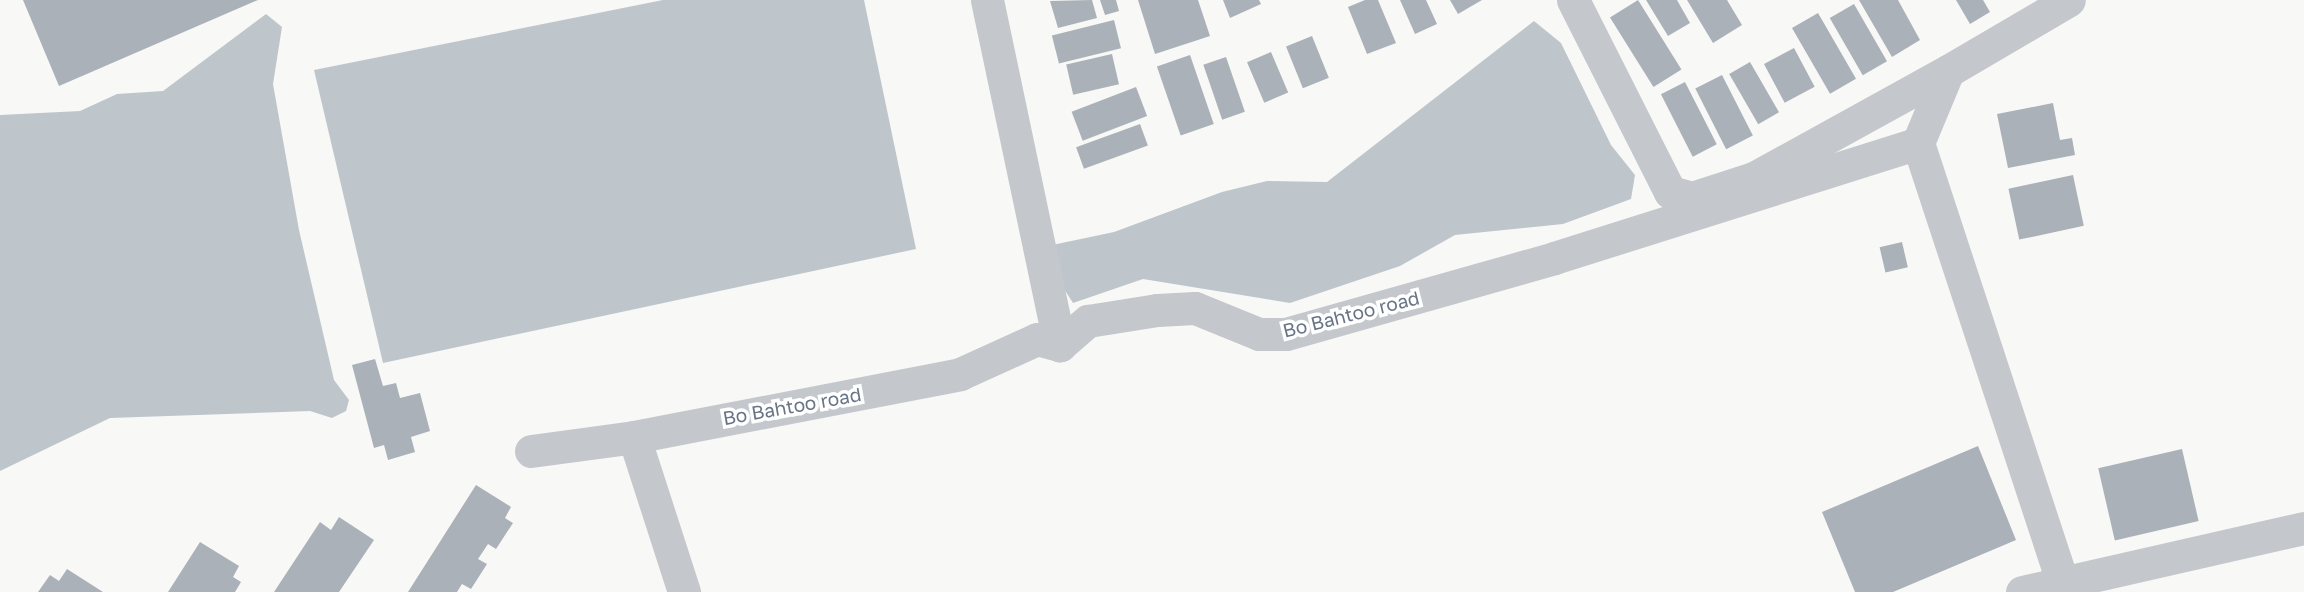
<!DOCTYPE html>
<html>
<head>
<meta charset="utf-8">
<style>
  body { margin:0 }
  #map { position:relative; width:2304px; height:592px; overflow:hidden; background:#f8f8f6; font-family:"Golos Text",sans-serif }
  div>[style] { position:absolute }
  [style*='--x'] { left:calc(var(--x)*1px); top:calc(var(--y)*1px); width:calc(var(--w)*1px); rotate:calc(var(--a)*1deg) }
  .water>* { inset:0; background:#bec6cc }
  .building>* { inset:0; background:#abb1b8; transform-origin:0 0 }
  .minor>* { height:33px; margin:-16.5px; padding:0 16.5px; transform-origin:16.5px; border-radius:16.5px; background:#c4c7cb }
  span { translate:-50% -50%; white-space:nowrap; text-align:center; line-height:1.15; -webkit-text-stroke:7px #fff; paint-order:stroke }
  .street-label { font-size:19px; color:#687585 }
</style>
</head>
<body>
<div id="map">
  <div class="water">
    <div style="clip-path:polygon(663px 0,864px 0,916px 249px,383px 363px,314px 70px)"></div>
    <div style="clip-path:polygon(266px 14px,282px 27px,273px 84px,299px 230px,334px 380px,349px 400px,346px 411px,332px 418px,310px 411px,110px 418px,0 471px,0 115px,80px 111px,117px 94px,163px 91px)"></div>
    <div style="clip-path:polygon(1534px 21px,1561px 43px,1611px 145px,1635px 175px,1631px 199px,1563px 224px,1455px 235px,1400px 266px,1290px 303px,1143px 279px,1073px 303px,1038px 248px,1114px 232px,1222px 192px,1267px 181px,1327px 182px)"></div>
  </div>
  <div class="building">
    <div style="clip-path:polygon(23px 0,258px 0,59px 86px)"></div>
    <div style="clip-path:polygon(1092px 0,1097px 18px,1058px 28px,1050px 1px)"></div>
    <div style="clip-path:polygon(1100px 0,1116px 0,1119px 11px,1105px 15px)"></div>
    <div style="clip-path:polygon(1138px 0,1198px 0,1210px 36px,1155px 54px)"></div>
    <div style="clip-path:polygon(1223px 0,1259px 0,1261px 4px,1230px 18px)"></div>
    <div style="clip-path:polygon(1365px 0,1378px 0,1396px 43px,1367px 54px,1348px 7px)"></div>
    <div style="clip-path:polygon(1400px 0,1426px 0,1437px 24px,1415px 34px)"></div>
    <div style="clip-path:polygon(1450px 0,1482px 0,1458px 14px)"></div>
    <div style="left:1638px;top:0;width:82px;height:33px;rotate:58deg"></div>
    <div style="clip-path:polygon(1646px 0,1677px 0,1690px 23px,1668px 36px)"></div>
    <div style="clip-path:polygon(1687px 0,1727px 0,1742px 25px,1713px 43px)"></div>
    <div style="clip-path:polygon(1859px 0,1898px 0,1920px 40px,1892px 57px)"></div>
    <div style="clip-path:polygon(1956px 0,1983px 0,1990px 12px,1970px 24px)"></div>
    <div style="left:1854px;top:4px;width:66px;height:28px;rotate:60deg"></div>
    <div style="left:1818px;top:13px;width:76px;height:30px;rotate:60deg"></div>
    <div style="left:1114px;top:20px;width:29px;height:64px;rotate:76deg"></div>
    <div style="left:1312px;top:36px;width:45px;height:28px;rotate:68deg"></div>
    <div style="left:1794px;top:48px;width:44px;height:34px;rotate:62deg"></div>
    <div style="left:1271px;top:52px;width:44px;height:26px;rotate:67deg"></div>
    <div style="left:1112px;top:54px;width:31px;height:47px;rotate:77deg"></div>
    <div style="left:1190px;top:55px;width:73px;height:35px;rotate:71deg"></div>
    <div style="left:1226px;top:57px;width:58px;height:24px;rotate:71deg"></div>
    <div style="left:1750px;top:62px;width:58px;height:24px;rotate:60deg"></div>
    <div style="left:1722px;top:75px;width:68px;height:30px;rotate:63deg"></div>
    <div style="left:1685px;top:82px;width:70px;height:27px;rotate:63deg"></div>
    <div style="left:1136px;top:87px;width:31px;height:69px;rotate:69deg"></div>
    <div style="clip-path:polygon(2053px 103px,2060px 140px,2072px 138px,2075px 155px,2008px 168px,1997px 114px)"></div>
    <div style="left:1140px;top:124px;width:23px;height:68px;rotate:70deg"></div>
    <div style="left:2073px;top:175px;width:52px;height:66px;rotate:78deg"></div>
    <div style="left:1902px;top:242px;width:26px;height:23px;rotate:77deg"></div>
    <div style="clip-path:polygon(375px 359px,383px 386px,396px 383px,400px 398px,420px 393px,430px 431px,411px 437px,415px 452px,388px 460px,384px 445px,374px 448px,352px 365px)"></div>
    <div style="clip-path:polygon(1978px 446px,2016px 540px,1893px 592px,1855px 592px,1822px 512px)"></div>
    <div style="left:2182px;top:449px;width:74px;height:86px;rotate:77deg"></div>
    <div style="clip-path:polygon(476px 485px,511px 507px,505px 518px,513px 523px,496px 549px,488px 544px,478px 559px,487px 564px,471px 589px,462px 584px,457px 592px,408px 592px)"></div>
    <div style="clip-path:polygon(339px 517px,374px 540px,339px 592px,274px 592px,320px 522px,331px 530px)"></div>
    <div style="clip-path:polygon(200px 542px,239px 566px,233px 577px,241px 582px,235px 592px,168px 592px)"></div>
    <div style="clip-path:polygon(67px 569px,103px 592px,38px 592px,50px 575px,59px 581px)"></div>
  </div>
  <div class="minor">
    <div style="--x:987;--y:0;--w:353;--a:78.1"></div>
    <div style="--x:1573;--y:0;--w:215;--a:63.2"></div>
    <div style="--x:1670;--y:192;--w:23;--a:15"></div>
    <div style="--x:1692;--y:198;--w:65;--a:-17.9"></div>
    <div style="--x:1754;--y:178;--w:222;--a:-28.9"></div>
    <div style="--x:1918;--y:143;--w:462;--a:71.8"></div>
    <div style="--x:634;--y:437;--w:163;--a:72.1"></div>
    <div style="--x:531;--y:451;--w:104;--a:-7.7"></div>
    <div style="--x:634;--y:437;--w:332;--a:-10.9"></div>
    <div style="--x:960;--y:374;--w:85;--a:-24.4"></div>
    <div style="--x:1037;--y:339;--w:24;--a:15"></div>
    <div style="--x:1060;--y:345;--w:37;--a:-41"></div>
    <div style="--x:1088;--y:321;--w:70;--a:-9.1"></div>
    <div style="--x:1157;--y:310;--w:38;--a:-3"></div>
    <div style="--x:1195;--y:308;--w:69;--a:22.1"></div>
    <div style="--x:1259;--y:334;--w:27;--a:0"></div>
    <div style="--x:1286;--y:334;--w:279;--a:-15.8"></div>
    <div style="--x:1554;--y:258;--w:382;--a:-17.5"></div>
    <div style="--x:1918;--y:143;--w:78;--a:-67.4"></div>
    <div style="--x:1948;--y:71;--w:140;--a:-30.4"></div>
    <div style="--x:2022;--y:592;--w:289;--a:-12.8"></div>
  </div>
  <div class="street-label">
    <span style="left:1351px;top:314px;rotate:-14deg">Bo Bahtoo road</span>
    <span style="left:792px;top:406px;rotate:-10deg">Bo Bahtoo road</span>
  </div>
</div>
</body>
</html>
